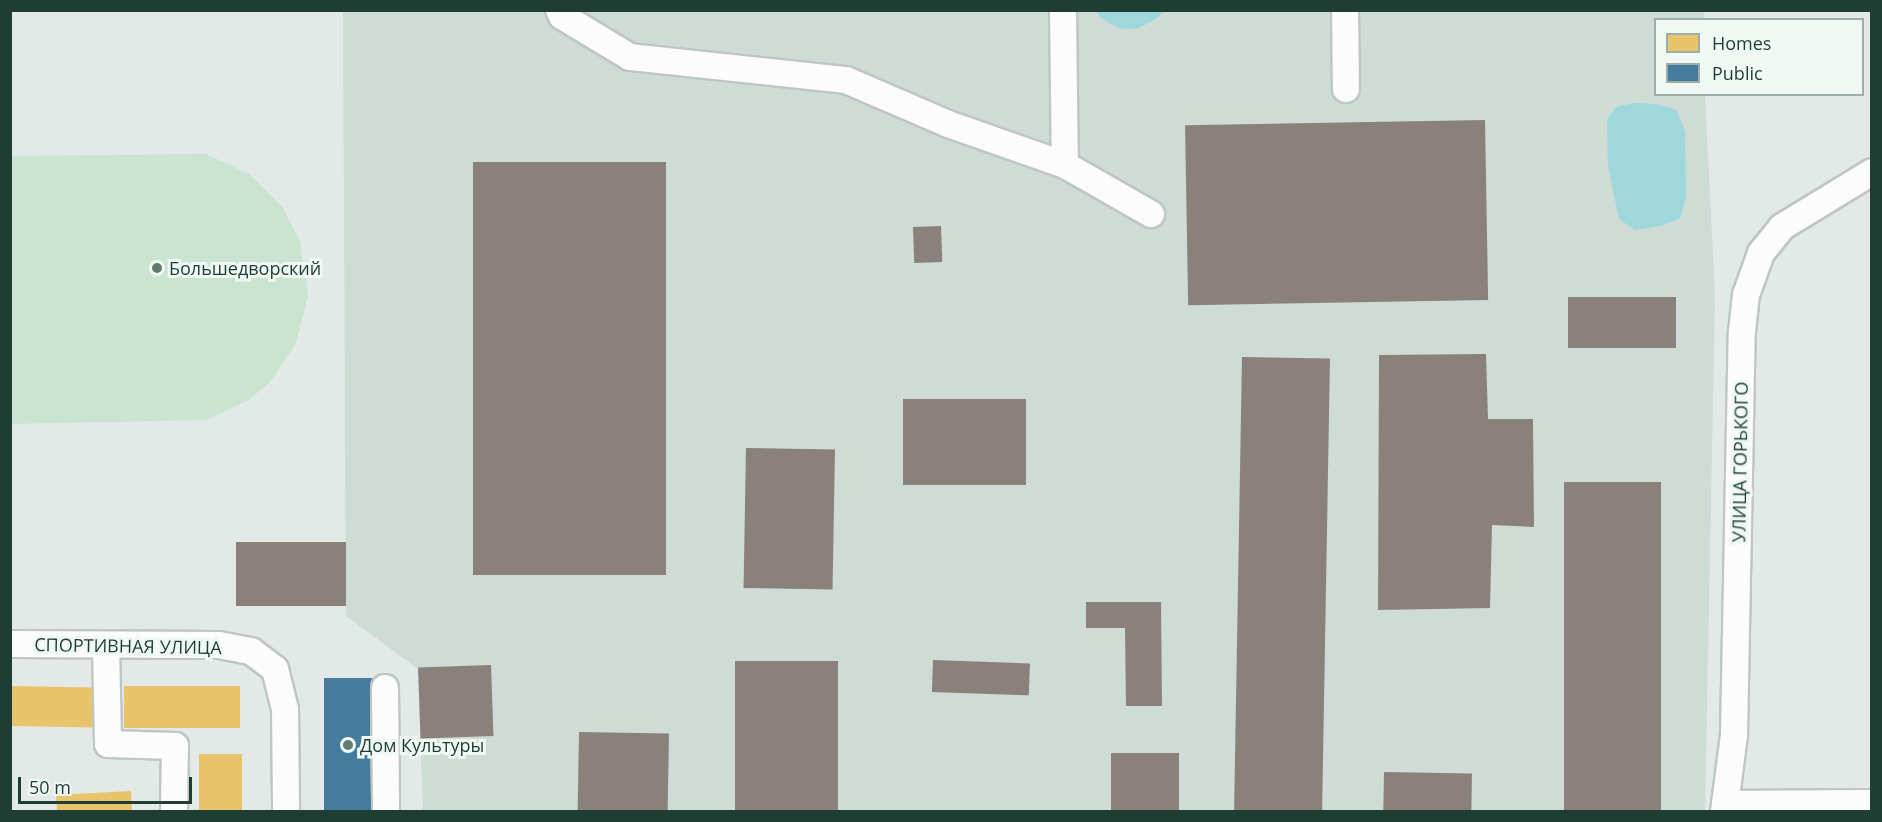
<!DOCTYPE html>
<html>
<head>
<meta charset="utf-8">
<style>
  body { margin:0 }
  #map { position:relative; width:1882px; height:822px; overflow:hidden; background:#e2e9e6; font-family:"Open Sans",sans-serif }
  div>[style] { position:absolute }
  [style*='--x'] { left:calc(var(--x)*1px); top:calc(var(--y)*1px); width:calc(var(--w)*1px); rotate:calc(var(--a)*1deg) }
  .built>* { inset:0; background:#cfdbd5 }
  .green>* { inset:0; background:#c9e4d0 }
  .water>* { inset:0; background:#9ed8dc }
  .homes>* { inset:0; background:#e9c46a; transform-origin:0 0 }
  .public>* { inset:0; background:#457b9d; transform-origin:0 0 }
  .industry>* { inset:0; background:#8a817c; transform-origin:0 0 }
  .roads { filter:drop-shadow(2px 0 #bfc6c3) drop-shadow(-2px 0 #bfc6c3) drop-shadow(0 2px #bfc6c3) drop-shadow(0 -2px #bfc6c3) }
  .minor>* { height:26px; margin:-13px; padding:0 13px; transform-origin:13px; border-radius:13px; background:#fbfcfb }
  .dots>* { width:16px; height:16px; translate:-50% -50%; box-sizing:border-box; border:3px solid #f0f8f4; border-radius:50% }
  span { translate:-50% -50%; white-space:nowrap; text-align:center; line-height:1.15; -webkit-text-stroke:6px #f0f8f4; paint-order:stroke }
  .poi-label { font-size:18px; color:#1e3e33 }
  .left { translate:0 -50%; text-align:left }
  .street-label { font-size:18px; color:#1e3e33 }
  .frame { position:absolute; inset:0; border:12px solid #1e3e33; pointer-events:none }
  .legend { position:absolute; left:1654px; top:18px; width:210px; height:78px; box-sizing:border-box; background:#f0f8f4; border:2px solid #9caea7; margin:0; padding:8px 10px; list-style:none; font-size:18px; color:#1e3e33 }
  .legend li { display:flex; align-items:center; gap:12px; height:30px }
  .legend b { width:30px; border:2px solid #9caea7 }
  .scale { position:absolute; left:18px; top:777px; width:174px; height:27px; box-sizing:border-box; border:3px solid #1e3e33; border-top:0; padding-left:8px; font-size:18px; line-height:21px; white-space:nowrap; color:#1e3e33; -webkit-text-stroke:4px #f0f8f4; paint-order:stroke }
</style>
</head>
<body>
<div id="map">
  <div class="built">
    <div style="clip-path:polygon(343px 11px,1704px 11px,1704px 19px,1656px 20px,1656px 94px,1705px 95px,1715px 295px,1705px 811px,423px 811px,418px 669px,346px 616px)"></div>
  </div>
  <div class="green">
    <div style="clip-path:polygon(206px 154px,249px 174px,283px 208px,300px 241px,308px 296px,296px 343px,270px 382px,250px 399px,207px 420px,11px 424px,11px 156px)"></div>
  </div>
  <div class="water">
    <div style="clip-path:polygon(1096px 11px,1164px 11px,1156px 19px,1137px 29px,1118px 28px,1102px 19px)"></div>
    <div style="clip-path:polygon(1633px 103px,1657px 104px,1677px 110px,1685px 132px,1686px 198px,1680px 218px,1661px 226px,1635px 230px,1619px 219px,1608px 166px,1607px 120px,1616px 107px)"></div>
  </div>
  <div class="homes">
    <div style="left:10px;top:686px;width:85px;height:40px;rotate:1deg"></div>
    <div style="left:124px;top:686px;width:116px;height:42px"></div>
    <div style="left:199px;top:754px;width:43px;height:58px"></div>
    <div style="left:131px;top:791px;width:21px;height:75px;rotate:87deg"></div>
  </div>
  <div class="public">
    <div style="left:324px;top:678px;width:49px;height:134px"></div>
  </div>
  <div class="industry">
    <div style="left:1485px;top:120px;width:180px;height:300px;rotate:89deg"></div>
    <div style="left:473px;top:162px;width:193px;height:413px"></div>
    <div style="left:941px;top:226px;width:36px;height:28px;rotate:88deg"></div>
    <div style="left:1676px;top:297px;width:51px;height:108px;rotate:90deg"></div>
    <div style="clip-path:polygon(1486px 354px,1488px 419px,1533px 419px,1534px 527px,1492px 525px,1490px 608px,1378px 610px,1379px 355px)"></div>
    <div style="left:1242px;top:357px;width:88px;height:455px;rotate:1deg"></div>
    <div style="left:903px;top:399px;width:123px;height:86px"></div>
    <div style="left:746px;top:448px;width:89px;height:140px;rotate:1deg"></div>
    <div style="left:1564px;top:482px;width:97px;height:330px"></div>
    <div style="left:346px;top:542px;width:64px;height:110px;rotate:90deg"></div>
    <div style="clip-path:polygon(1086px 602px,1161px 602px,1162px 706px,1126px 706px,1125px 628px,1086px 628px)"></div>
    <div style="left:933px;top:660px;width:97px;height:32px;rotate:2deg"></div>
    <div style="left:735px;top:661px;width:103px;height:151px"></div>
    <div style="left:491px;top:665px;width:71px;height:73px;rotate:88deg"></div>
    <div style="left:579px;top:732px;width:90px;height:80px;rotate:1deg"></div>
    <div style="left:1111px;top:753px;width:68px;height:59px"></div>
    <div style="left:1384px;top:772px;width:88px;height:40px;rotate:1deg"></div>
  </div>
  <div class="roads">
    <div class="minor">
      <div style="--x:559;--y:10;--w:7;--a:63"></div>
      <div style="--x:562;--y:16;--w:79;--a:31.1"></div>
      <div style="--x:630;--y:57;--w:217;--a:6.1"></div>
      <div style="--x:846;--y:80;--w:111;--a:23.3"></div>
      <div style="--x:948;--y:124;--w:124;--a:19.3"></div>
      <div style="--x:1065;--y:165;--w:99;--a:29.7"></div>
      <div style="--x:1063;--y:10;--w:155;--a:89.3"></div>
      <div style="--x:1345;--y:10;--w:79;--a:89.3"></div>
      <div style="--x:10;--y:644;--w:209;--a:0.3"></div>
      <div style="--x:219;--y:645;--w:33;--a:11"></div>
      <div style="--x:251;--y:651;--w:30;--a:37"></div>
      <div style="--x:275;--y:669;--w:41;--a:76"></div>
      <div style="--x:285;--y:709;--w:103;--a:89.4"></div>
      <div style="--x:106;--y:645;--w:99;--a:88.8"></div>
      <div style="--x:108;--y:744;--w:67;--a:1.7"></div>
      <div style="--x:175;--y:746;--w:66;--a:90.9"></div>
      <div style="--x:385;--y:688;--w:124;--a:89.5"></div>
      <div style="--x:1725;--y:804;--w:147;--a:-0.4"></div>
      <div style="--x:1724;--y:812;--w:78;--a:-82.6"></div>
      <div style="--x:1734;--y:735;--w:403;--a:-88.9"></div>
      <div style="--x:1742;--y:332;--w:37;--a:-84"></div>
      <div style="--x:1746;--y:295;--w:45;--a:-70.3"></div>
      <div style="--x:1761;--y:253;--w:33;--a:-51"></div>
      <div style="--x:1782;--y:227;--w:105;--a:-31.4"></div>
    </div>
  </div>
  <div class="dots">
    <div style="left:157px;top:268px;background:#637a72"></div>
    <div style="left:348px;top:745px;background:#637a72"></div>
  </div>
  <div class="poi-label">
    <span class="left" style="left:169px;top:268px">Большедворский</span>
    <span class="left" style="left:360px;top:745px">Дом Культуры</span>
  </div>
  <div class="street-label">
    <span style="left:1740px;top:462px;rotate:-89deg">УЛИЦА ГОРЬКОГО</span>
    <span style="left:128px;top:646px;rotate:1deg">СПОРТИВНАЯ УЛИЦА</span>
  </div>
  <div class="frame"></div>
  <ul class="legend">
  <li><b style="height:16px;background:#e9c46a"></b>Homes</li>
  <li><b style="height:16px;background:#457b9d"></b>Public</li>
  </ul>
  <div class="scale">50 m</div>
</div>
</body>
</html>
